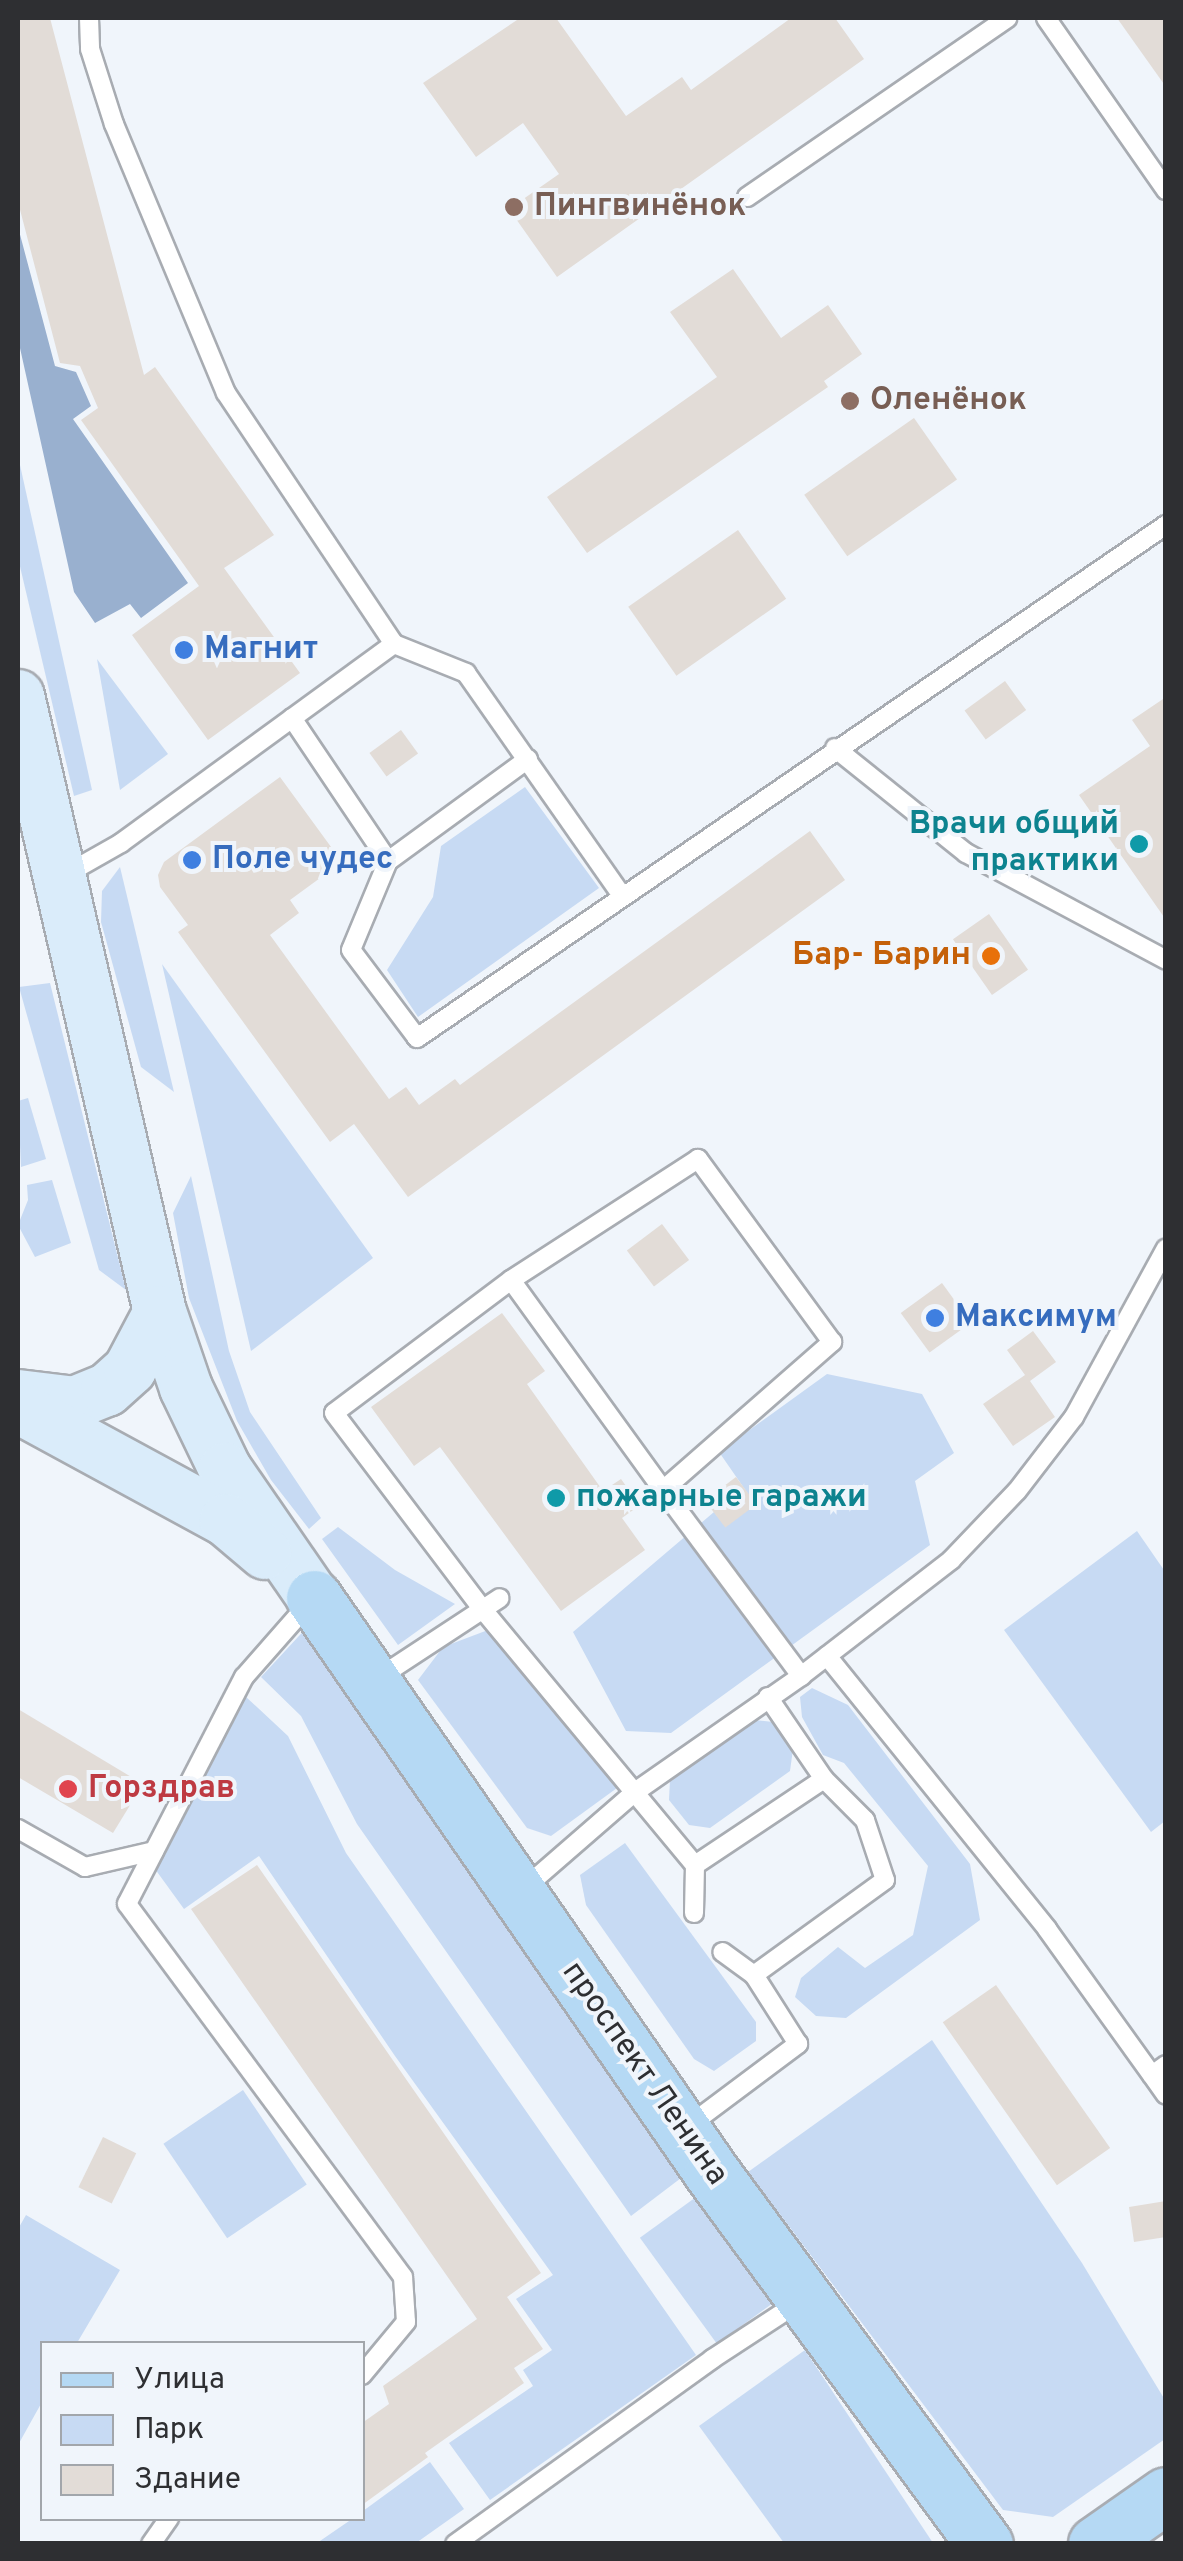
<!DOCTYPE html>
<html>
<head>
<meta charset="utf-8">
<style>
  body { margin:0 }
  #map { position:relative; width:1183px; height:2561px; overflow:hidden; background:#f0f5fb; font-family:Overpass,sans-serif }
  div>[style] { position:absolute }
  [style*='--x'] { left:calc(var(--x)*1px); top:calc(var(--y)*1px); width:calc(var(--w)*1px); rotate:calc(var(--a)*1deg) }
  .green>* { inset:0; background:#c7daf3; transform-origin:0 0 }
  .forest>* { inset:0; background:#99b0cf }
  .building>* { inset:0; background:#e2dcd7; transform-origin:0 0 }
  .roads { filter:drop-shadow(2px 0 #a8acb2) drop-shadow(-2px 0 #a8acb2) drop-shadow(0 2px #a8acb2) drop-shadow(0 -2px #a8acb2) }
  .lane>* { height:18px; margin:-9px; padding:0 9px; transform-origin:9px; border-radius:9px; background:#fff }
  .secondary>* { height:52px; margin:-26px; padding:0 26px; transform-origin:26px; border-radius:26px; background:#daecfa }
  .primary>* { height:55px; margin:-27.5px; padding:0 27.5px; transform-origin:27.5px; border-radius:27.5px; background:#b5d9f4 }
  .dots>* { width:28px; height:28px; translate:-50% -50%; box-sizing:border-box; border:5px solid #f0f5fb; border-radius:50% }
  span { translate:-50% -50%; white-space:nowrap; text-align:center; line-height:1.15; -webkit-text-stroke:8px #f0f5fb; paint-order:stroke }
  .education-label { font-size:32px; color:#785e54; font-weight:700 }
  .left { translate:0 -50%; text-align:left }
  .shop-label { font-size:32px; color:#366cbe; font-weight:700 }
  .culture-label { font-size:32px; color:#0d838f; font-weight:700 }
  .right { translate:-100% -50%; text-align:right }
  .food-label { font-size:32px; color:#c56008; font-weight:700 }
  .health-label { font-size:32px; color:#be3a42; font-weight:700 }
  .street-label { font-size:32px; color:#2e2f32 }
  .frame { position:absolute; inset:0; border:20px solid #2e2f32; pointer-events:none }
  .legend { position:absolute; left:40px; top:2341px; width:325px; height:180px; box-sizing:border-box; background:#f0f5fb; border:2px solid #a2a6ab; margin:0; padding:12px 18px; list-style:none; font-size:30px; color:#2e2f32 }
  .legend li { display:flex; align-items:center; gap:20px; height:50px }
  .legend b { width:50px; border:2px solid #a2a6ab }
</style>
</head>
<body>
<div id="map">
  <div class="green">
    <div style="clip-path:polygon(18px 456px,92px 790px,74px 796px,18px 558px)"></div>
    <div style="clip-path:polygon(97px 659px,168px 754px,120px 790px)"></div>
    <div style="clip-path:polygon(525px 787px,599px 888px,418px 1017px,387px 970px,433px 897px,441px 846px)"></div>
    <div style="clip-path:polygon(120px 867px,174px 1092px,141px 1067px,101px 922px,102px 891px)"></div>
    <div style="clip-path:polygon(162px 964px,373px 1258px,251px 1351px)"></div>
    <div style="clip-path:polygon(50px 983px,126px 1290px,99px 1270px,19px 987px)"></div>
    <div style="clip-path:polygon(28px 1098px,46px 1159px,21px 1167px,18px 1101px)"></div>
    <div style="clip-path:polygon(191px 1176px,229px 1351px,250px 1412px,321px 1518px,309px 1529px,271px 1480px,237px 1421px,189px 1298px,173px 1213px)"></div>
    <div style="clip-path:polygon(52px 1180px,71px 1243px,35px 1257px,18px 1225px,28px 1200px,27px 1185px)"></div>
    <div style="clip-path:polygon(827px 1374px,922px 1394px,954px 1453px,915px 1481px,930px 1545px,671px 1733px,626px 1731px,573px 1632px,714px 1512px,725px 1526px,755px 1504px,719px 1452px)"></div>
    <div style="clip-path:polygon(338px 1527px,395px 1570px,455px 1604px,398px 1645px,322px 1539px)"></div>
    <div style="clip-path:polygon(1137px 1531px,1166px 1573px,1165px 1821px,1151px 1832px,1004px 1630px)"></div>
    <div style="clip-path:polygon(310px 1624px,685px 2175px,631px 2216px,357px 1824px,301px 1716px,261px 1677px)"></div>
    <div style="clip-path:polygon(488px 1630px,617px 1788px,551px 1836px,527px 1828px,418px 1680px,443px 1647px)"></div>
    <div style="clip-path:polygon(812px 1688px,848px 1705px,970px 1864px,980px 1920px,846px 2018px,816px 2016px,795px 1997px,801px 1978px,838px 1947px,865px 1968px,913px 1935px,928px 1866px,844px 1763px,823px 1755px,802px 1717px,800px 1697px)"></div>
    <div style="clip-path:polygon(245px 1696px,288px 1736px,346px 1853px,696px 2355px,490px 2500px,449px 2443px,533px 2386px,523px 2370px,552px 2350px,516px 2299px,553px 2275px,395px 2056px,259px 1856px,184px 1909px,155px 1869px)"></div>
    <div style="clip-path:polygon(754px 1720px,773px 1722px,793px 1749px,790px 1771px,710px 1828px,689px 1825px,669px 1800px,670px 1780px)"></div>
    <div style="clip-path:polygon(625px 1843px,756px 2022px,756px 2041px,714px 2071px,694px 2059px,586px 1905px,580px 1875px)"></div>
    <div style="clip-path:polygon(932px 2040px,1082px 2263px,1165px 2400px,1165px 2439px,1053px 2517px,1003px 2510px,748px 2172px)"></div>
    <div style="left:243px;top:2090px;width:114px;height:96px;rotate:56deg"></div>
    <div style="left:703px;top:2192px;width:131px;height:78px;rotate:54deg"></div>
    <div style="clip-path:polygon(26px 2215px,120px 2270px,77px 2343px,42px 2344px,42px 2402px,18px 2445px,18px 2229px)"></div>
    <div style="clip-path:polygon(805px 2350px,933px 2543px,784px 2543px,699px 2426px)"></div>
    <div style="clip-path:polygon(430px 2462px,464px 2509px,416px 2543px,317px 2543px,352px 2519px,362px 2518px,363px 2511px)"></div>
  </div>
  <div class="forest">
    <div style="clip-path:polygon(18px 227px,55px 366px,76px 372px,91px 406px,73px 419px,188px 583px,141px 618px,130px 604px,95px 623px,74px 592px,18px 339px)"></div>
  </div>
  <div class="building">
    <div style="clip-path:polygon(18px 18px,50px 18px,144px 375px,155px 367px,274px 535px,224px 568px,300px 673px,208px 740px,132px 635px,199px 586px,81px 420px,98px 408px,80px 366px,60px 363px,18px 202px)"></div>
    <div style="clip-path:polygon(520px 18px,556px 18px,626px 116px,682px 77px,691px 90px,791px 18px,835px 18px,864px 59px,557px 277px,509px 209px,559px 174px,523px 123px,476px 157px,423px 83px)"></div>
    <div style="clip-path:polygon(1117px 18px,1166px 18px,1166px 87px)"></div>
    <div style="clip-path:polygon(733px 269px,781px 338px,828px 305px,862px 354px,824px 381px,828px 387px,587px 553px,547px 497px,717px 377px,670px 312px)"></div>
    <div style="left:914px;top:418px;width:75px;height:134px;rotate:55deg"></div>
    <div style="left:738px;top:530px;width:84px;height:134px;rotate:55deg"></div>
    <div style="left:1005px;top:681px;width:36px;height:50px;rotate:54deg"></div>
    <div style="clip-path:polygon(1166px 697px,1166px 920px,1079px 795px,1150px 746px,1132px 720px)"></div>
    <div style="left:401px;top:730px;width:29px;height:39px;rotate:54deg"></div>
    <div style="clip-path:polygon(280px 777px,342px 862px,290px 900px,299px 913px,270px 935px,389px 1099px,406px 1087px,419px 1105px,455px 1079px,460px 1085px,810px 831px,845px 880px,408px 1197px,354px 1124px,330px 1142px,178px 932px,188px 925px,160px 887px,158px 875px,164px 862px)"></div>
    <div style="left:989px;top:914px;width:68px;height:44px;rotate:55deg"></div>
    <div style="left:662px;top:1224px;width:45px;height:44px;rotate:53deg"></div>
    <div style="left:942px;top:1283px;width:49px;height:51px;rotate:54deg"></div>
    <div style="clip-path:polygon(502px 1313px,545px 1371px,527px 1384px,603px 1491px,621px 1479px,640px 1505px,622px 1518px,645px 1550px,561px 1611px,440px 1447px,414px 1466px,371px 1407px)"></div>
    <div style="clip-path:polygon(1033px 1331px,1056px 1362px,1030px 1381px,1055px 1417px,1013px 1446px,983px 1404px,1025px 1375px,1007px 1350px)"></div>
    <div style="left:736px;top:1477px;width:34px;height:39px;rotate:53deg"></div>
    <div style="clip-path:polygon(18px 1709px,143px 1784px,113px 1833px,18px 1777px)"></div>
    <div style="clip-path:polygon(257px 1865px,541px 2273px,507px 2297px,543px 2349px,514px 2368px,524px 2383px,425px 2453px,428px 2457px,362px 2505px,362px 2423px,389px 2404px,383px 2386px,477px 2319px,191px 1909px)"></div>
    <div style="left:996px;top:1985px;width:199px;height:65px;rotate:55deg"></div>
    <div style="left:103px;top:2137px;width:37px;height:56px;rotate:26deg"></div>
    <div style="clip-path:polygon(1166px 2201px,1166px 2237px,1134px 2242px,1129px 2207px)"></div>
  </div>
  <div class="roads">
    <div class="lane">
      <div style="--x:89;--y:18;--w:31;--a:88"></div>
      <div style="--x:90;--y:49;--w:79;--a:72.3"></div>
      <div style="--x:114;--y:124;--w:291;--a:67.4"></div>
      <div style="--x:226;--y:393;--w:302;--a:56.2"></div>
      <div style="--x:394;--y:644;--w:78;--a:21.9"></div>
      <div style="--x:466;--y:673;--w:272;--a:55"></div>
      <div style="--x:1046;--y:18;--w:210;--a:55.1"></div>
      <div style="--x:747;--y:197;--w:316;--a:-34.5"></div>
      <div style="--x:292;--y:718;--w:172;--a:56.1"></div>
      <div style="--x:835;--y:748;--w:168;--a:38.7"></div>
      <div style="--x:966;--y:853;--w:227;--a:28.1"></div>
      <div style="--x:528;--y:759;--w:173;--a:143.9"></div>
      <div style="--x:388;--y:861;--w:96;--a:112.6"></div>
      <div style="--x:351;--y:950;--w:110;--a:53.1"></div>
      <div style="--x:417;--y:1038;--w:908;--a:-34.41"></div>
      <div style="--x:63;--y:876;--w:67;--a:-29.6"></div>
      <div style="--x:121;--y:843;--w:338;--a:-36.1"></div>
      <div style="--x:511;--y:1280;--w:221;--a:143.1"></div>
      <div style="--x:334;--y:1413;--w:248;--a:52.9"></div>
      <div style="--x:484;--y:1611;--w:330;--a:50.3"></div>
      <div style="--x:695;--y:1865;--w:48;--a:91.2"></div>
      <div style="--x:663;--y:1490;--w:225;--a:-41.2"></div>
      <div style="--x:832;--y:1342;--w:227;--a:-126.2"></div>
      <div style="--x:698;--y:1159;--w:223;--a:147.1"></div>
      <div style="--x:511;--y:1280;--w:259;--a:54.1"></div>
      <div style="--x:663;--y:1490;--w:232;--a:53.4"></div>
      <div style="--x:310;--y:1602;--w:100;--a:131.3"></div>
      <div style="--x:244;--y:1677;--w:255;--a:117.3"></div>
      <div style="--x:127;--y:1904;--w:464;--a:53.5"></div>
      <div style="--x:403;--y:2277;--w:45;--a:86.2"></div>
      <div style="--x:406;--y:2322;--w:69;--a:129.7"></div>
      <div style="--x:827;--y:1656;--w:351;--a:51.1"></div>
      <div style="--x:1047;--y:1929;--w:180;--a:54.3"></div>
      <div style="--x:375;--y:1680;--w:149;--a:-33.3"></div>
      <div style="--x:768;--y:1697;--w:99;--a:55.7"></div>
      <div style="--x:18;--y:1829;--w:77;--a:29.6"></div>
      <div style="--x:85;--y:1867;--w:71;--a:-13.1"></div>
      <div style="--x:695;--y:1865;--w:155;--a:-33.7"></div>
      <div style="--x:824;--y:1779;--w:58;--a:45"></div>
      <div style="--x:865;--y:1820;--w:63;--a:71.6"></div>
      <div style="--x:885;--y:1880;--w:162;--a:144.1"></div>
      <div style="--x:521;--y:1891;--w:151;--a:-41"></div>
      <div style="--x:635;--y:1792;--w:203;--a:-34.9"></div>
      <div style="--x:801;--y:1676;--w:190;--a:-37.7"></div>
      <div style="--x:951;--y:1560;--w:95;--a:-46.3"></div>
      <div style="--x:1017;--y:1491;--w:93;--a:-52.4"></div>
      <div style="--x:1074;--y:1417;--w:192;--a:-61.4"></div>
      <div style="--x:1166;--y:2065;--w:17;--a:144"></div>
      <div style="--x:1152;--y:2075;--w:24;--a:55"></div>
      <div style="--x:687;--y:2127;--w:139;--a:-36.8"></div>
      <div style="--x:798;--y:2044;--w:82;--a:-122.5"></div>
      <div style="--x:754;--y:1975;--w:39;--a:-144"></div>
      <div style="--x:151;--y:2544;--w:32;--a:-55"></div>
      <div style="--x:455;--y:2544;--w:317;--a:-35.7"></div>
      <div style="--x:712;--y:2359;--w:108;--a:-33.2"></div>
    </div>
    <div class="secondary">
      <div style="--x:18;--y:696;--w:632;--a:77.02"></div>
      <div style="--x:160;--y:1312;--w:80;--a:71.1"></div>
      <div style="--x:186;--y:1388;--w:90;--a:64.3"></div>
      <div style="--x:225;--y:1469;--w:157;--a:55.4"></div>
      <div style="--x:18;--y:1396;--w:56;--a:7.1"></div>
      <div style="--x:74;--y:1403;--w:35;--a:-22"></div>
      <div style="--x:107;--y:1390;--w:31;--a:-42"></div>
      <div style="--x:130;--y:1369;--w:64;--a:-62.2"></div>
      <div style="--x:18;--y:1407;--w:237;--a:28.5"></div>
      <div style="--x:226;--y:1520;--w:51;--a:40.2"></div>
    </div>
    <div class="primary">
      <div style="--x:314;--y:1598;--w:699;--a:55.31"></div>
      <div style="--x:712;--y:2173;--w:461;--a:53.7"></div>
      <div style="--x:1096;--y:2544;--w:85;--a:-35"></div>
    </div>
  </div>
  <div class="dots">
    <div style="left:514px;top:207px;background:#8d6e63"></div>
    <div style="left:850px;top:401px;background:#8d6e63"></div>
    <div style="left:184px;top:650px;background:#3f7fe0"></div>
    <div style="left:1139px;top:844px;background:#0f9aa8"></div>
    <div style="left:192px;top:860px;background:#3f7fe0"></div>
    <div style="left:991px;top:956px;background:#e8710a"></div>
    <div style="left:935px;top:1318px;background:#3f7fe0"></div>
    <div style="left:556px;top:1498px;background:#0f9aa8"></div>
    <div style="left:68px;top:1789px;background:#e0444e"></div>
  </div>
  <div class="education-label">
    <span class="left" style="left:534px;top:207px">Пингвинёнок</span>
    <span class="left" style="left:870px;top:401px">Оленёнок</span>
  </div>
  <div class="shop-label">
    <span class="left" style="left:204px;top:650px">Магнит</span>
    <span class="left" style="left:212px;top:860px">Поле чудес</span>
    <span class="left" style="left:955px;top:1318px">Максимум</span>
  </div>
  <div class="culture-label">
    <span class="right" style="left:1119px;top:844px">Врачи общий<br>практики</span>
    <span class="left" style="left:576px;top:1498px">пожарные гаражи</span>
  </div>
  <div class="food-label">
    <span class="right" style="left:971px;top:956px">Бар- Барин</span>
  </div>
  <div class="health-label">
    <span class="left" style="left:88px;top:1789px">Горздрав</span>
  </div>
  <div class="street-label">
    <span style="left:644px;top:2074px;rotate:55deg">проспект Ленина</span>
  </div>
  <div class="frame"></div>
  <ul class="legend">
  <li><b style="height:12px;background:#b5d9f4"></b>Улица</li>
  <li><b style="height:28px;background:#c7daf3"></b>Парк</li>
  <li><b style="height:28px;background:#e2dcd7"></b>Здание</li>
  </ul>
</div>
</body>
</html>
